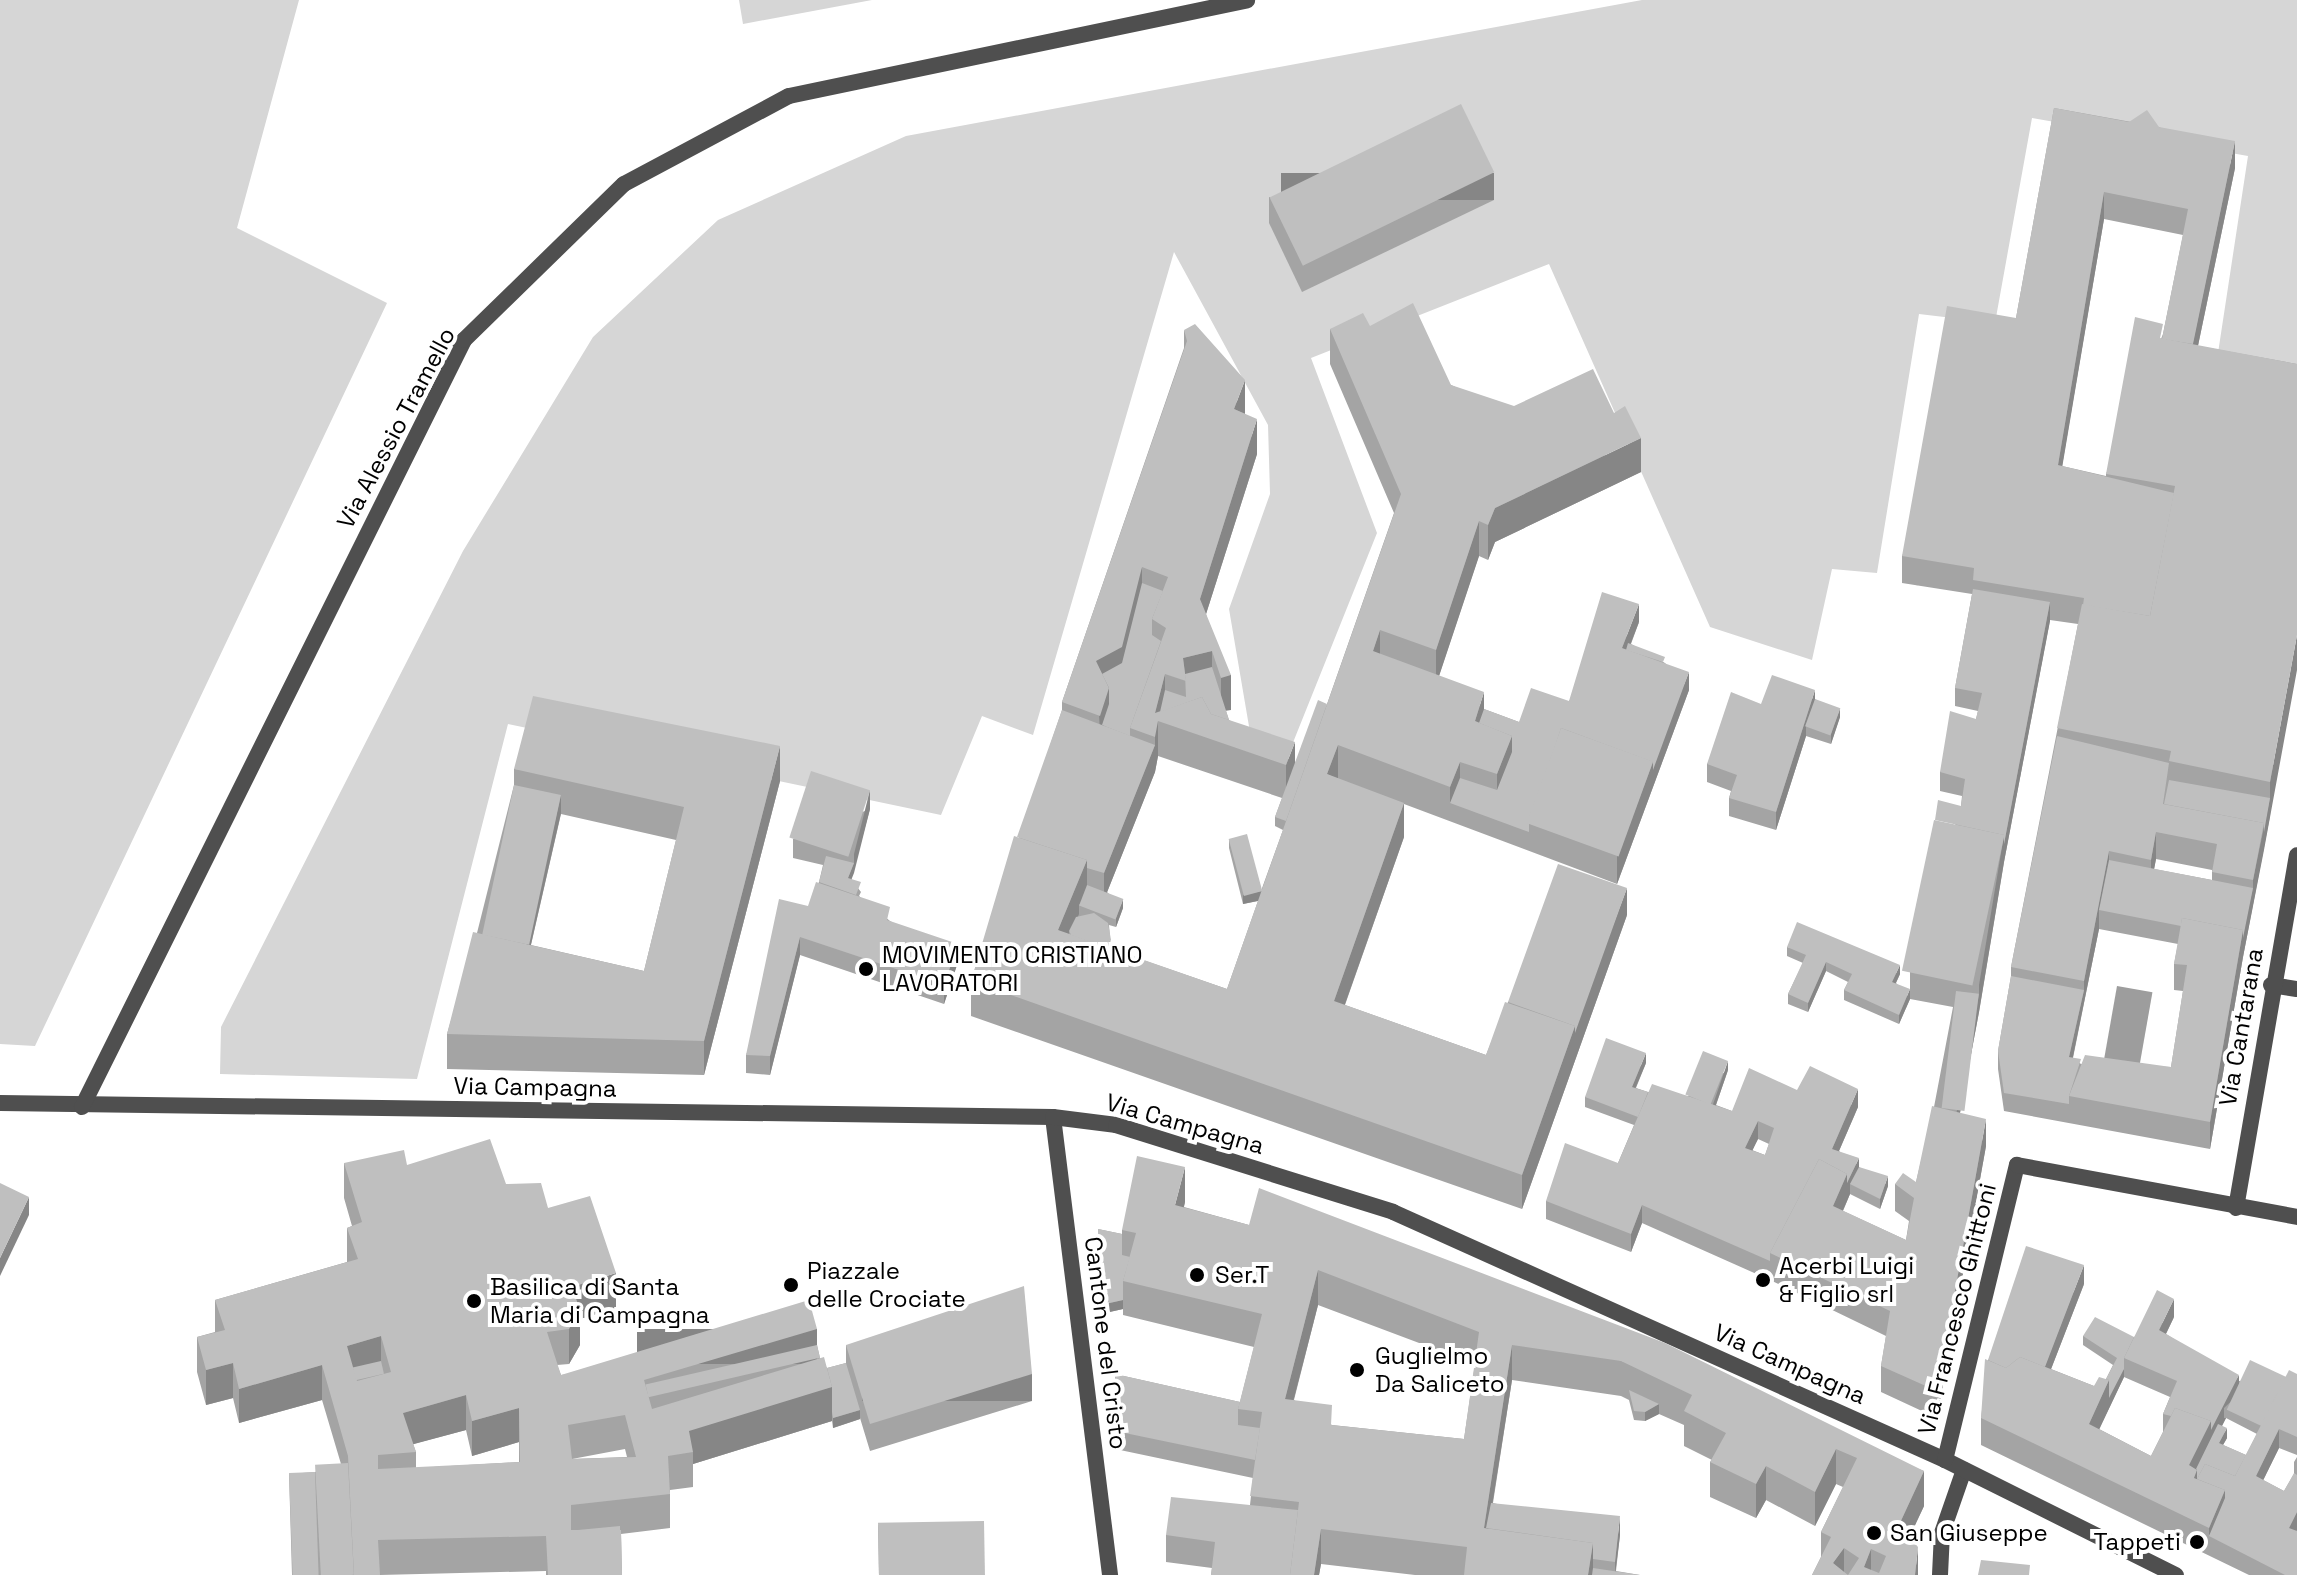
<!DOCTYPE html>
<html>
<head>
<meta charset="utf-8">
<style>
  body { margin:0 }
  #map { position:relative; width:2297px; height:1575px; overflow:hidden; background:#fff; font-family:"Space Grotesk",sans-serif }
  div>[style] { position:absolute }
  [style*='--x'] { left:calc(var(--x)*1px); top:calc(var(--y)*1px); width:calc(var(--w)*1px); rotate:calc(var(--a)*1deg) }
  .green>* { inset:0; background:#d6d6d6 }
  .water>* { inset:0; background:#9d9d9d; transform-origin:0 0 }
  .service>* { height:16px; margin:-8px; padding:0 8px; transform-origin:8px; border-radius:8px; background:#4f4f4f }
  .minor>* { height:16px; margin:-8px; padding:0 8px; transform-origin:8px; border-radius:8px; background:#4f4f4f }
  .wall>* { inset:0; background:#a4a4a4 }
  .shaded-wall>* { inset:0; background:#868686; transform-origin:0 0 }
  .building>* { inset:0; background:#bfbfbf; transform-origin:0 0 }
  .dots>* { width:22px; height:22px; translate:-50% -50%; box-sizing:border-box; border:4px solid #fff; border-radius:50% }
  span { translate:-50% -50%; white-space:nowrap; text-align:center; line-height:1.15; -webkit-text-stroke:8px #fff; paint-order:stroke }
  .street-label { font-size:24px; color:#000 }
  .poi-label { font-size:24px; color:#000 }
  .left { translate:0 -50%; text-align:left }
  .right { translate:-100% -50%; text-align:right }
</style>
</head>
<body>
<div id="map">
  <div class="green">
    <div style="clip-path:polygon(0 0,299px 0,237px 228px,387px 303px,35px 1046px,0 1044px)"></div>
    <div style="clip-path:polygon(739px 0,872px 0,743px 24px)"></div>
    <div style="clip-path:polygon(1642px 0,2297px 0,2297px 368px,2218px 353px,2248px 156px,2032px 118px,1995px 323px,1919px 314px,1877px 573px,1832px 569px,1812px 660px,1710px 627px,1549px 264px,1311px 358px,1377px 533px,1288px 755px,1252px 744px,1229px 609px,1270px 494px,1268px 425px,1174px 252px,1033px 735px,982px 716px,941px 815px,508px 724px,417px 1079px,220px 1074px,221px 1027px,463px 551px,593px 337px,718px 220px,906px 136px)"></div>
  </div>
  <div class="water">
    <div style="left:2117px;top:986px;width:36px;height:76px;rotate:10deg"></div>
  </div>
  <div class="service">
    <div style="--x:1053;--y:1117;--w:462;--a:82.9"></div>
    <div style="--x:1940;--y:1575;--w:42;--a:-87.3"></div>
    <div style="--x:1942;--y:1533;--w:67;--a:-70.8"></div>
  </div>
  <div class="minor">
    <div style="--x:2271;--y:985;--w:26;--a:9"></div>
    <div style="--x:0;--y:1103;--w:1053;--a:0.76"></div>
    <div style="--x:1053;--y:1117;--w:64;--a:7.2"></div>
    <div style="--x:1116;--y:1125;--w:290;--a:17.4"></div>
    <div style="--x:1393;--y:1212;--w:605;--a:24.19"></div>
    <div style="--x:1945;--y:1460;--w:258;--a:26.5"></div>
    <div style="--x:82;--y:1107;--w:857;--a:-63.52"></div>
    <div style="--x:464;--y:340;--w:223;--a:-44.3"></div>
    <div style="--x:624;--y:184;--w:187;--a:-28.1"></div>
    <div style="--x:789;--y:96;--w:468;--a:-11.8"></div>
    <div style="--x:2236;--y:1208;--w:358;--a:-80.2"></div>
    <div style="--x:1945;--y:1460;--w:304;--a:-76.3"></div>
    <div style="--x:2017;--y:1165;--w:285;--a:10.5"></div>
  </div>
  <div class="wall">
    <div style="clip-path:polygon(evenodd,2054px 108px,2159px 127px,2235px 168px,2198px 346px,2297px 364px,2270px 816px,2243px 957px,2210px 1149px,2004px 1111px,1998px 1069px,1998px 1051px,2011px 976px,2011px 967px,2078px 624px,2050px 620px,2004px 862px,1979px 1012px,1960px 1113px,1986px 1146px,1937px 1418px,1881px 1392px,1881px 1366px,1886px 1336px,1770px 1280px,1642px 1223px,1631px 1252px,1546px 1219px,1546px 1201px,1618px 1163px,1634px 1125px,1585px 1107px,1585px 1097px,1646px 1063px,1636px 1088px,1648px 1092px,1688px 1096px,1728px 1070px,1716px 1105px,1732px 1111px,1797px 1090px,1858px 1107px,1839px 1151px,1859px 1167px,1888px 1186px,1880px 1209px,1850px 1194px,1843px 1211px,1906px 1240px,1909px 1221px,1895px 1211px,1895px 1184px,1916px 1182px,1934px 1107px,1953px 1007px,1910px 999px,1910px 972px,1961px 806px,1962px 796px,1940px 791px,1940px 772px,1976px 719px,1978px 711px,1955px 706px,1955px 688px,1972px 594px,1902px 583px,1902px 556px,2016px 318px,2054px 108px,2104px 219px,2183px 235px,2163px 334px,2106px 474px,2106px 476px,2062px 466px,2104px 219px,2054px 108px,2156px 859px,2212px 870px,2212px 880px,2154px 869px,2156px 859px,2054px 108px,2099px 929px,2178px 944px,2174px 964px,2174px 990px,2183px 991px,2171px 1067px,2081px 1064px,2073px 1058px,2099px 929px,2054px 108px,1758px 1139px,1769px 1144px,1765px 1155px,1752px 1150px,1758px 1139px)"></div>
    <div style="clip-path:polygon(1269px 197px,1494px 200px,1302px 292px,1269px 223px)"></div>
    <div style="clip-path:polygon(evenodd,1370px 326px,1451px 385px,1641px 472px,1495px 542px,1488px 560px,1479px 556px,1439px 676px,1484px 709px,1519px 722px,1569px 701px,1639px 622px,1631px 644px,1665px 663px,1689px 690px,1617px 884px,1404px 804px,1404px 837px,1345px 1005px,1486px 1055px,1508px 1002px,1627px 915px,1522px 1209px,971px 1016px,971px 981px,1062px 710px,1062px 702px,1184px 348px,1184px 330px,1245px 414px,1257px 454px,1206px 614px,1231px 710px,1226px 711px,1229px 720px,1295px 763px,1327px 704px,1394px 513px,1330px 364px,1330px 329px,1370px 326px,1158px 756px,1282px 798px,1275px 817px,1275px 826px,1283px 830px,1261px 891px,1229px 839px,1229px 848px,1243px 904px,1258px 901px,1227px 989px,1111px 949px,1109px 925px,1116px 927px,1123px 908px,1107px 892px,1155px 772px,1158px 756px)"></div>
    <div style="clip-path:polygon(1815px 699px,1840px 717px,1831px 744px,1806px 736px,1776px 830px,1729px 816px,1729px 798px,1731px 791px,1707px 782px,1707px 764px,1761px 704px)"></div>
    <div style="clip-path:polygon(evenodd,514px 769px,780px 781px,704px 1075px,447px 1069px,447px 1034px,477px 933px,514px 785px,514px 769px,561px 814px,676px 840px,644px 971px,531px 945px,561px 814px)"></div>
    <div style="clip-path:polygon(870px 809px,851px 879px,861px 892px,859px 896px,890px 921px,958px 962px,944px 1004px,800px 955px,770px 1075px,746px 1073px,746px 1055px,819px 882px,823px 865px,793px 858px,793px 839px)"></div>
    <div style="clip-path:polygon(1787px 947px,1900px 974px,1896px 983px,1910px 999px,1899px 1024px,1844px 1000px,1844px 990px,1848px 982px,1826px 971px,1808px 1012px,1788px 1004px,1788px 994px,1803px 963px,1787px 956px)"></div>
    <div style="clip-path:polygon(evenodd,344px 1163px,407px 1165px,506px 1184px,548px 1208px,616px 1308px,580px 1319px,580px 1345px,569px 1364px,557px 1365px,561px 1375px,817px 1345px,820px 1358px,827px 1368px,846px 1363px,846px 1345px,1032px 1401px,870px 1451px,860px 1418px,860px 1419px,833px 1428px,832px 1421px,693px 1464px,693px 1487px,670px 1490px,670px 1528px,621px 1534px,622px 1575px,546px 1575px,546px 1571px,380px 1575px,292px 1575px,289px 1474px,315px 1472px,341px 1464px,322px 1400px,239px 1423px,233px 1398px,206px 1405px,197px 1372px,197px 1337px,215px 1332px,215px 1300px,347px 1262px,347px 1228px,352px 1226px,344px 1198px,344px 1163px,466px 1430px,472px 1456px,519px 1442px,519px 1462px,416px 1468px,416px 1452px,413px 1444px,466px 1430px,344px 1163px,625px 1449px,627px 1457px,572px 1459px,625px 1449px)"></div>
    <div style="clip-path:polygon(evenodd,1185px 1202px,1184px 1207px,1249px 1225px,1924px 1471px,1924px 1506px,1909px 1537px,1918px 1575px,1812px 1575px,1821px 1557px,1821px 1532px,1843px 1487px,1836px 1484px,1815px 1526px,1766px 1500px,1756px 1518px,1710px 1497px,1710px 1462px,1712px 1460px,1684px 1446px,1684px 1425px,1659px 1414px,1645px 1421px,1634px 1420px,1629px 1400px,1621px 1396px,1512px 1380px,1493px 1503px,1620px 1535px,1616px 1571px,1640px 1575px,1415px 1575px,1321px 1564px,1319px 1575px,1211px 1575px,1212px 1568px,1166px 1562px,1166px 1535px,1250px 1505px,1253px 1478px,1120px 1450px,1115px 1393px,1115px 1374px,1240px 1402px,1254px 1347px,1123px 1315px,1123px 1309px,1105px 1313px,1098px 1229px,1122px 1234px,1122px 1230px,1185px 1202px,1318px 1305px,1475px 1364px,1464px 1439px,1332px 1425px,1294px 1400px,1318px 1305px)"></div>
    <div style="clip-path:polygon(evenodd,2084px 1284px,2051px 1369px,2094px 1386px,2106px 1379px,2113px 1365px,2083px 1345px,2083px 1336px,2134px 1337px,2174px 1317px,2166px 1334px,2239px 1381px,2286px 1377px,2297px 1374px,2297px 1455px,2279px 1448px,2263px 1480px,2284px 1491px,2294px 1474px,2294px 1462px,2297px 1457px,2297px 1575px,2249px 1575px,1981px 1445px,1981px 1418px,1988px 1360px,2084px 1284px,2124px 1377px,2170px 1397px,2163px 1414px,2163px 1432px,2151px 1456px,2099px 1429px,2124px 1377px,2084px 1284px,2226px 1418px,2257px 1434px,2246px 1455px,2223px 1445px,2227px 1438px,2222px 1426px,2226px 1418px)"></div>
    <div style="clip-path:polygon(878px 1525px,985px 1575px,879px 1575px)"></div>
  </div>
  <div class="shaded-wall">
    <div style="clip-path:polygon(2235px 141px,2235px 168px,2191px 379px,2191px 352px)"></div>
    <div style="left:1494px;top:173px;width:27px;height:213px;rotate:90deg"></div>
    <div style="clip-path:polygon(2104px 192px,2104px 219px,2058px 492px,2058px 465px)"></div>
    <div style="clip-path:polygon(1245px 380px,1245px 414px,1234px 409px)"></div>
    <div style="clip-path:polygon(1257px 419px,1257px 454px,1200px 633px,1200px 599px)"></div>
    <div style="clip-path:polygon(1641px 438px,1641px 472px,1495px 542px,1488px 560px,1488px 525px,1495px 508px)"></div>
    <div style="clip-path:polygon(1479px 521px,1479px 556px,1429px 706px,1436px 675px,1436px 650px)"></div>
    <div style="clip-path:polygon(1142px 567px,1142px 601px,1109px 722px,1100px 732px,1096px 661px)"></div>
    <div style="clip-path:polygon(2050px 602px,2050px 621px,2004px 862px,2004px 844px)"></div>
    <div style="clip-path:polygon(1639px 604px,1639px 622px,1625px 658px,1622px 648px)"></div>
    <div style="clip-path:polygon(1380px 630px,1380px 664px,1373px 651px)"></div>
    <div style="clip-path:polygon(2297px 635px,2297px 670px,2264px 850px,2243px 957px,2210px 1149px,2210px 1122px,2243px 930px,2253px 888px,2253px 880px,2270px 798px,2270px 782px)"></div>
    <div style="clip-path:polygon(1212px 651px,1212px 685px,1186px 681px,1183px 658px)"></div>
    <div style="clip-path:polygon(1689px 672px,1689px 690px,1617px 884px,1617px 857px,1653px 762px)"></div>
    <div style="clip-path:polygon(1165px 674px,1165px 708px,1158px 721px,1158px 756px,1155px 772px,1104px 900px,1104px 873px,1155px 745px,1155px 713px)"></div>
    <div style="left:1231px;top:675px;width:35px;height:10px;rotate:90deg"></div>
    <div style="clip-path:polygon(1815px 690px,1815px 709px,1806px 727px,1806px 736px,1776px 830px,1776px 812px)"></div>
    <div style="clip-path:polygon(1484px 692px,1484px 727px,1475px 721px)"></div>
    <div style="clip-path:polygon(1840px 708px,1840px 717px,1831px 744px,1831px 734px)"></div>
    <div style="clip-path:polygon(1512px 736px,1512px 770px,1497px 809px,1497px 774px)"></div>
    <div style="clip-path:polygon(1295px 742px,1295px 777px,1286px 799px,1286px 765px)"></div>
    <div style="clip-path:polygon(1338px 745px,1338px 779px,1327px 774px)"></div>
    <div style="clip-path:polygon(780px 746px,780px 781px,704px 1075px,704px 1041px)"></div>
    <div style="clip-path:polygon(1460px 762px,1460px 796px,1450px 803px,1450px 787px)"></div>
    <div style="clip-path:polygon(870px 790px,870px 809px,854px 873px,848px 888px,848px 878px,854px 863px,854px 854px)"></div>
    <div style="clip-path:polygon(561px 795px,561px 813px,523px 979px,523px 960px)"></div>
    <div style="clip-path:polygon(1404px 803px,1404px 837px,1334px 1035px,1334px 1001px)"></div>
    <div style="clip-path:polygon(2156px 832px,2156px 859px,2151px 886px,2151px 860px)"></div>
    <div style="clip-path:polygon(2004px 835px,2004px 862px,1979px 1012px,1979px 985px)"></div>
    <div style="clip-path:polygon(2109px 851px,2109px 878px,2099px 910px,2099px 929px,2069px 1076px,2069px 1057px,2084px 990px,2084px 981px)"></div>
    <div style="clip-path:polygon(1087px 860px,1087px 895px,1079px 905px,1079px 914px,1071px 934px,1069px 931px,1069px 939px,1058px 930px)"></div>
    <div style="clip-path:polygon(1627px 888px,1627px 915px,1522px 1209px,1522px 1175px,1575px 1026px)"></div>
    <div style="clip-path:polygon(1262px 891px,1262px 900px,1243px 904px,1243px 895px)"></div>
    <div style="clip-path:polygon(1123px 899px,1123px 908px,1116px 927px,1116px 918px)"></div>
    <div style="clip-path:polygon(800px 937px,800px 955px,770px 1075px,770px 1056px)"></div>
    <div style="clip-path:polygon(958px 944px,958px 962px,944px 1004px,944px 985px)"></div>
    <div style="clip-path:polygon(1826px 962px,1826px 971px,1808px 1012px,1808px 1003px)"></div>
    <div style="clip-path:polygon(1900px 965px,1900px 974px,1892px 991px,1892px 982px)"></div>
    <div style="clip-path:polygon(1910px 989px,1910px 999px,1899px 1024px,1899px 1015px)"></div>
    <div style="clip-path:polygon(1979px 994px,1979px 1012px,1955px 1139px,1955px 1121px)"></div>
    <div style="clip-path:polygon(1646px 1053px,1646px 1063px,1632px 1096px,1632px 1087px)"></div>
    <div style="clip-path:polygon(1728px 1061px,1728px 1070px,1710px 1122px,1710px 1113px)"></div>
    <div style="clip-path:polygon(1858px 1089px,1858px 1107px,1832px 1167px,1832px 1149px)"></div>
    <div style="clip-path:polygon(1986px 1119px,1986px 1146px,1937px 1418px,1937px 1391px)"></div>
    <div style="clip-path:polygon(1758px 1121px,1758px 1139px,1745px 1166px,1745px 1148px)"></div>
    <div style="clip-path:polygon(1859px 1158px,1859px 1177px,1850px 1184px,1850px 1194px,1847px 1201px,1847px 1183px)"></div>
    <div style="clip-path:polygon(1185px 1167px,1185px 1202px,1175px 1240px,1175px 1205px)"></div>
    <div style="clip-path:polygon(1847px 1174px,1847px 1201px,1833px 1233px,1833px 1206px)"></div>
    <div style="clip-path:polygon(1888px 1176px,1888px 1186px,1880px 1209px,1880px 1199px)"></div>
    <div style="clip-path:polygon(29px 1197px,29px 1215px,0 1276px,0 1258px)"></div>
    <div style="clip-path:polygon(1642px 1205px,1642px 1223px,1631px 1252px,1631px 1234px)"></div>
    <div style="clip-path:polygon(2084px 1265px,2084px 1284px,2041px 1395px,2041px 1376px)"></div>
    <div style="clip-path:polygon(1318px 1270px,1318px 1305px,1285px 1433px,1285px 1399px)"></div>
    <div style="clip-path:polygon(616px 1273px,616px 1308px,580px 1319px,580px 1345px,569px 1364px,569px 1329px,572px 1287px)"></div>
    <div style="clip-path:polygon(2174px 1299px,2174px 1317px,2159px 1348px,2159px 1330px)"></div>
    <div style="clip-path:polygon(1123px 1300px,1123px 1309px,1105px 1313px,1105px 1304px)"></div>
    <div style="left:817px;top:1329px;width:35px;height:180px;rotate:90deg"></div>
    <div style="clip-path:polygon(381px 1336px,381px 1371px,349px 1379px,347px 1346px)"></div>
    <div style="clip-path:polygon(1512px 1345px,1512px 1380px,1486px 1544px,1484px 1528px)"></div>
    <div style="clip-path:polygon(233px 1363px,233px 1398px,206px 1405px,206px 1370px)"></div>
    <div style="clip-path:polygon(322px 1365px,322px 1400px,239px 1423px,239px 1389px)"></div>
    <div style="clip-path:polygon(2124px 1369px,2124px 1377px,2089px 1451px,2089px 1424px,2109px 1380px)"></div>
    <div style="left:1032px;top:1374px;width:27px;height:170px;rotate:90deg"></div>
    <div style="clip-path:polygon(2239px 1375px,2239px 1394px,2224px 1408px,2224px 1418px,2226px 1418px,2197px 1475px,2197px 1487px,2189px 1465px,2211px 1421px)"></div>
    <div style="clip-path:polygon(832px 1387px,832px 1421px,693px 1464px,693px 1452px,652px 1425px)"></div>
    <div style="clip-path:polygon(466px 1395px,466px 1430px,403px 1447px,403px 1413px)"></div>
    <div style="clip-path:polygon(1659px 1404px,1659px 1414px,1645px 1421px,1645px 1412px)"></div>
    <div style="clip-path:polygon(519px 1408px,519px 1442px,472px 1456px,472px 1421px)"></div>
    <div style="clip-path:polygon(860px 1410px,860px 1419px,833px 1428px,833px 1418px)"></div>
    <div style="clip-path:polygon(2227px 1428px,2227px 1438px,2219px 1452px,2219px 1443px)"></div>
    <div style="clip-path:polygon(2279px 1429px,2279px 1448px,2256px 1495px,2256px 1476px)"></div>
    <div style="clip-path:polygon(1836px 1449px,1836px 1484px,1815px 1526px,1815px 1492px)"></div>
    <div style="clip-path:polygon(1766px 1466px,1766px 1500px,1756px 1518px,1756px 1484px)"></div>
    <div style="clip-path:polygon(1924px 1471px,1924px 1506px,1899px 1560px,1899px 1525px)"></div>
    <div style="clip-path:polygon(2225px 1490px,2225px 1517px,2209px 1536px,2209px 1528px)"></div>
    <div style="clip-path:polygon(2297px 1512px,2297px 1530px,2289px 1546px,2289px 1528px)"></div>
    <div style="clip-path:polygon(1620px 1516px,1620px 1535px,1615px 1575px,1615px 1562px)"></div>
    <div style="clip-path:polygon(1321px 1529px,1321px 1564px,1319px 1575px,1314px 1575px)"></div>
    <div style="clip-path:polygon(1593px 1543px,1593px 1575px,1588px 1575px)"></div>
    <div style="clip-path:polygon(1918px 1547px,1918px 1575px,1915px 1575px)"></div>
    <div style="clip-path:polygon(1844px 1548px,1844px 1575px,1833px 1563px)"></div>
    <div style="clip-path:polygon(1871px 1549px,1871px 1575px,1864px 1567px)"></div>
  </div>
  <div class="building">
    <div style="left:1461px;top:104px;width:76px;height:213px;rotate:64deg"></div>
    <div style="clip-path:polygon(2054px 108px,2129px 122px,2147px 110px,2159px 127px,2235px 141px,2193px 344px,2162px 339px,2188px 209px,2104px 192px,2058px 465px,2174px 493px,2150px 616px,2083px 605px,2084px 598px,1973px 580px,1974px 568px,1902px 556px,1947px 306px,2016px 318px)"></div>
    <div style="clip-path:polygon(1413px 303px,1451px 385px,1514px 406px,1593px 369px,1614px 413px,1625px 406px,1641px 438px,1495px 508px,1488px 525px,1479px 521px,1436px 650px,1380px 630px,1373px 651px,1484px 692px,1475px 721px,1512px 736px,1497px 774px,1460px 762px,1450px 787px,1338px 745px,1327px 774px,1404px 803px,1334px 1001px,1486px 1055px,1505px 1002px,1575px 1026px,1522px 1175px,971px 981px,1014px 836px,1087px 860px,1058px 930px,1227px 989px,1401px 494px,1330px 329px,1363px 313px,1370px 326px)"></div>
    <div style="clip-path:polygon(2135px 317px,2163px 324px,2160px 338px,2297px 364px,2297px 635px,2270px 782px,2169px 761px,2171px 751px,2057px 728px,2082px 604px,2150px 616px,2175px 486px,2106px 474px)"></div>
    <div style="clip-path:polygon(1195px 324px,1245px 380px,1234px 409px,1257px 419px,1200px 599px,1231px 675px,1221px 678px,1212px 651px,1183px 658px,1186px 681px,1165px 674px,1155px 713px,1202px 697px,1211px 714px,1295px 742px,1286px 765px,1158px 721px,1155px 737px,1130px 728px,1166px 628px,1152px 619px,1168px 577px,1142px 567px,1122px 647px,1096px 661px,1109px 688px,1100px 716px,1062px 702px,1187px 341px,1184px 330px)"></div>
    <div style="clip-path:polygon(1142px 583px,1163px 591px,1152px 619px,1152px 635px,1161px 641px,1130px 728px,1130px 736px,1102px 725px,1109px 704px,1109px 688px,1102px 674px,1122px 663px)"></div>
    <div style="clip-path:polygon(1973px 589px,2050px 602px,2004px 844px,2004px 835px,1935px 820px,1938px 800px,1961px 806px,1965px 779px,1940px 772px,1950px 711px,1976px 719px,1982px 693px,1955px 688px)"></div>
    <div style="clip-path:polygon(1602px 592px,1639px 604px,1622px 648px,1689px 672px,1653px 770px,1653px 762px,1561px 728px,1529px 824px,1529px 832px,1450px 803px,1460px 778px,1497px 790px,1512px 752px,1512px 736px,1479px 723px,1484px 709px,1519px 722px,1531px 688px,1569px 701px)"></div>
    <div style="clip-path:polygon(1628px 643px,1665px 657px,1663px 662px,1626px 650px)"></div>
    <div style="clip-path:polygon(1212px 667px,1229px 720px,1211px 714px,1202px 697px,1160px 712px,1165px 690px,1186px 697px,1185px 674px)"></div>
    <div style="clip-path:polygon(1772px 675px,1815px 690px,1776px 812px,1729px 798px,1737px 775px,1707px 764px,1731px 692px,1761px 704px)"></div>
    <div style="clip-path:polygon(533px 696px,780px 746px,704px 1041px,447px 1034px,473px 932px,644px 971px,684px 807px,514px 769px)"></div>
    <div style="left:1815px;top:699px;width:27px;height:29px;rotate:20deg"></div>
    <div style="clip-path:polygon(1318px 700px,1327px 704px,1286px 821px,1275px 817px)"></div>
    <div style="clip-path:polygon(1062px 710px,1155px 745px,1104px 873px,1087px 868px,1087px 860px,1017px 837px)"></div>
    <div style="left:1561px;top:728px;width:98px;height:101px;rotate:20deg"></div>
    <div style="clip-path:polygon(2057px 736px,2169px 763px,2163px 804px,2264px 823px,2253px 880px,2212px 872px,2217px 844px,2156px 832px,2151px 860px,2109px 851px,2084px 981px,2011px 967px)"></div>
    <div style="left:811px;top:771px;width:62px;height:70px;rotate:18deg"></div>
    <div style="clip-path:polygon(2169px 780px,2270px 798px,2264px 832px,2264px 823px,2164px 804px)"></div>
    <div style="left:514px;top:785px;width:48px;height:153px;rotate:12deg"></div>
    <div style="left:1934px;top:820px;width:72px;height:154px;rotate:12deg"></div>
    <div style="left:1247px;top:834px;width:59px;height:19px;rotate:75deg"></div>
    <div style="clip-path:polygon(826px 856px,854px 863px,848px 878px,861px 882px,856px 895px,819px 882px)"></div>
    <div style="clip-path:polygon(2109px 860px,2253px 888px,2243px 938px,2243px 930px,2182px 918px,2181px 926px,2099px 910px)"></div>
    <div style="clip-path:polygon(1558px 864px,1627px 888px,1575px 1033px,1575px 1026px,1508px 1002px)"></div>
    <div style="clip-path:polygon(816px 882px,890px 907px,887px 920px,958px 944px,944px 985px,800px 937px,770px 1056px,746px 1055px,779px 899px,808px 906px)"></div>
    <div style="left:1087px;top:885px;width:39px;height:22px;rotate:21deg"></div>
    <div style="clip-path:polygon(1094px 913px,1108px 923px,1111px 940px,1105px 947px,1071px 935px,1069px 931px,1076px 917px)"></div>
    <div style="clip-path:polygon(2182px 918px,2243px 930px,2210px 1122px,2069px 1096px,2085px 1055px,2171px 1067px,2187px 965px,2174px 964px)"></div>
    <div style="clip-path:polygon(1797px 922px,1900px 965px,1892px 982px,1910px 989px,1899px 1015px,1844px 990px,1852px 974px,1826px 962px,1808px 1003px,1788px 994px,1806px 955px,1787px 947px)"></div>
    <div style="clip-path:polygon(2011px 976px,2084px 990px,2069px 1057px,2081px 1059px,2069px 1096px,2069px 1104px,2004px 1093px,1998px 1051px)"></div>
    <div style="left:1956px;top:991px;width:23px;height:118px;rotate:7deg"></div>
    <div style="clip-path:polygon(1606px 1038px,1646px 1053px,1632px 1087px,1648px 1092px,1638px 1117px,1585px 1097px)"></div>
    <div style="left:1703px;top:1051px;width:27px;height:47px;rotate:22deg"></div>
    <div style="clip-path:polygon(evenodd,1810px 1066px,1858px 1089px,1832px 1149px,1859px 1158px,1847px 1183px,1847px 1174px,1819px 1159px,1770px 1253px,1770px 1261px,1642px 1205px,1631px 1234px,1546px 1201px,1565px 1143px,1618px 1163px,1652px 1084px,1732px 1111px,1749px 1068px,1797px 1090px,1810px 1066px,1758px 1121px,1774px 1128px,1765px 1155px,1745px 1148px,1758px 1121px)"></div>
    <div style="clip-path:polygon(1932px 1106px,1986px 1119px,1937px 1391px,1881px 1366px,1890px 1311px,1770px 1253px,1819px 1159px,1847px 1174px,1833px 1206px,1906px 1240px,1914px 1198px,1895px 1184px,1903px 1173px,1916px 1182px)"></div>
    <div style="clip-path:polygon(evenodd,490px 1139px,506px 1184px,541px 1183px,548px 1208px,590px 1196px,616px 1273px,572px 1287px,580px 1310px,569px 1329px,547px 1332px,561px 1375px,809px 1300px,817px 1329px,644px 1380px,652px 1409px,824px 1357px,832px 1387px,689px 1431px,693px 1452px,668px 1456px,670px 1494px,571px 1505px,571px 1530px,621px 1530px,622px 1575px,548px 1575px,546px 1536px,378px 1540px,380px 1575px,354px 1575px,348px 1456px,322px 1365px,239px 1389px,233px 1363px,206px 1370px,197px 1337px,225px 1330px,215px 1300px,358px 1259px,347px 1228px,362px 1222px,344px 1163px,404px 1150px,407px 1165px,490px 1139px,381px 1336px,391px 1372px,357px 1381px,347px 1346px,381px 1336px,490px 1139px,466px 1395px,472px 1421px,519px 1408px,520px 1462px,378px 1469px,378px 1455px,416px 1452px,403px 1413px,466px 1395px,490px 1139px,625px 1415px,636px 1457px,572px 1459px,568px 1425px,625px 1415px)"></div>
    <div style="clip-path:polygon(evenodd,1137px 1156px,1185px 1167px,1175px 1205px,1249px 1225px,1259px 1188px,1665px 1343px,1924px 1471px,1899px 1525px,1918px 1547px,1915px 1575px,1812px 1575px,1831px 1537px,1821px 1532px,1857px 1458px,1836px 1449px,1815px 1492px,1766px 1466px,1756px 1484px,1710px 1462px,1726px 1433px,1684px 1411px,1692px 1395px,1621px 1361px,1512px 1345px,1484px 1528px,1593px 1543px,1588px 1575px,1464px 1575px,1467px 1547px,1321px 1529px,1314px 1575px,1290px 1575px,1299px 1502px,1250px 1496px,1262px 1412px,1238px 1409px,1262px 1314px,1123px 1281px,1136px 1233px,1122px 1230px,1137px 1156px,1318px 1270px,1479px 1332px,1464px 1439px,1331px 1425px,1332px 1405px,1285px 1399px,1318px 1270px,1137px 1156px,1844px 1548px,1859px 1558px,1848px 1575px,1833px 1563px,1844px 1548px,1137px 1156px,1871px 1549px,1886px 1556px,1879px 1573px,1864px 1567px,1871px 1549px)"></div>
    <div style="clip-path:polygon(1859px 1167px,1888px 1176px,1880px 1199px,1850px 1184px)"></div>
    <div style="clip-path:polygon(0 1183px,29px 1197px,0 1258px)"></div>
    <div style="clip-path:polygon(1098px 1229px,1122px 1234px,1122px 1255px,1130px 1257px,1123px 1281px,1123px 1300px,1105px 1304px)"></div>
    <div style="clip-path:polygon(2026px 1246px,2084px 1265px,2045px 1367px,2020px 1357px,2006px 1368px,1988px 1360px)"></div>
    <div style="clip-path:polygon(1024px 1286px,1032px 1374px,870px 1424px,846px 1345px)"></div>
    <div style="clip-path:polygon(2157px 1290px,2174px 1299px,2159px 1330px,2239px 1375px,2211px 1430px,2211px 1421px,2175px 1408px,2171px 1416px,2163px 1414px,2177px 1381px,2124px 1358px)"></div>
    <div style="clip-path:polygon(2095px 1317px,2134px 1337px,2124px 1358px,2124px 1369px,2109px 1398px,2109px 1380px,2106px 1379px,2117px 1358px,2083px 1336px)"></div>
    <div style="left:817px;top:1345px;width:13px;height:176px;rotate:77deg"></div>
    <div style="clip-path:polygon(2020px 1357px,2094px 1386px,2099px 1377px,2109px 1380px,2089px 1424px,2151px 1456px,2175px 1408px,2211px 1421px,2189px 1465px,2197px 1470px,2194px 1478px,2225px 1490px,2209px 1528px,1981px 1418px,1985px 1359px,2006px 1368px)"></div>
    <div style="left:2250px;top:1360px;width:40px;height:55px;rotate:25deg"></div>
    <div style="left:381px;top:1361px;width:13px;height:29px;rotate:77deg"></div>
    <div style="clip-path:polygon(846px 1363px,860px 1410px,833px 1418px,832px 1412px,832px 1387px,827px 1368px)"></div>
    <div style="clip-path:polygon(2289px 1370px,2297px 1374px,2297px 1437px,2279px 1429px,2256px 1476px,2284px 1491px,2294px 1473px,2297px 1475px,2297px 1512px,2289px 1528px,2297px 1531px,2297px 1575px,2285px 1575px,2209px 1536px,2225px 1498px,2225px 1490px,2197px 1479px,2205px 1464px,2235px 1476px)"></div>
    <div style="clip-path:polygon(1115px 1374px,1240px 1402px,1238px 1409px,1238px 1425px,1260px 1428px,1255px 1460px,1120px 1432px)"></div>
    <div style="clip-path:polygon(1629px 1390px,1659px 1404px,1645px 1412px,1634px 1411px)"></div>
    <div style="clip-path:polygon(2218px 1424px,2227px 1428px,2219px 1443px,2246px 1455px,2235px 1476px,2205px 1464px,2197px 1479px,2197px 1470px,2196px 1469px)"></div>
    <div style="left:348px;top:1463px;width:112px;height:33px;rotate:87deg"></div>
    <div style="left:315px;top:1472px;width:103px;height:26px;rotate:88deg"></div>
    <div style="clip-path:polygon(1171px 1497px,1298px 1510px,1290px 1575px,1211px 1575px,1215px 1542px,1166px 1535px)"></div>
    <div style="clip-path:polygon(1491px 1503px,1620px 1516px,1615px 1562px,1593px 1559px,1593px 1543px,1486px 1528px)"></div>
    <div style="left:984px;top:1521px;width:54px;height:106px;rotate:89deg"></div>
    <div style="clip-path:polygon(620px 1526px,620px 1530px,578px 1530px)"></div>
    <div style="clip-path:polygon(1981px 1560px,2030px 1565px,2029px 1575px,1978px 1575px)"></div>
    <div style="clip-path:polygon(1593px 1568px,1640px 1575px,1592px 1575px)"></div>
  </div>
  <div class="dots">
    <div style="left:866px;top:969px;background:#000"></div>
    <div style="left:1197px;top:1275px;background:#000"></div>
    <div style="left:1763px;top:1280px;background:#000"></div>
    <div style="left:791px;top:1285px;background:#000"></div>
    <div style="left:474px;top:1301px;background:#000"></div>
    <div style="left:1357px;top:1370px;background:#000"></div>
    <div style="left:1874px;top:1533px;background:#000"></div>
    <div style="left:2197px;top:1542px;background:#000"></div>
  </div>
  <div class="street-label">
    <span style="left:396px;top:428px;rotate:-62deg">Via Alessio Tramello</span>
    <span style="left:2241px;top:1027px;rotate:-80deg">Via Cantarana</span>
    <span style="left:535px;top:1087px;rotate:1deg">Via Campagna</span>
    <span style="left:1185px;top:1124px;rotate:16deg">Via Campagna</span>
    <span style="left:1957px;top:1309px;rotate:-76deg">Via Francesco Ghittoni</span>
    <span style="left:1106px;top:1343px;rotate:83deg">Cantone del Cristo</span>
    <span style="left:1790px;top:1364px;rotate:24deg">Via Campagna</span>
  </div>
  <div class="poi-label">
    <span class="left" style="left:882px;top:969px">MOVIMENTO CRISTIANO<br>LAVORATORI</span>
    <span class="left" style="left:1779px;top:1280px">Acerbi Luigi<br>&amp; Figlio srl</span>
    <span class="left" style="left:807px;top:1285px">Piazzale<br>delle Crociate</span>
    <span class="left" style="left:1215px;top:1275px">Ser.T</span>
    <span class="left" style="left:490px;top:1301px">Basilica di Santa<br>Maria di Campagna</span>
    <span class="left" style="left:1375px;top:1370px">Guglielmo<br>Da Saliceto</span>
    <span class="left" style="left:1890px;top:1533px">San Giuseppe</span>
    <span class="right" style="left:2181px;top:1542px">Tappeti</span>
  </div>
</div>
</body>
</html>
